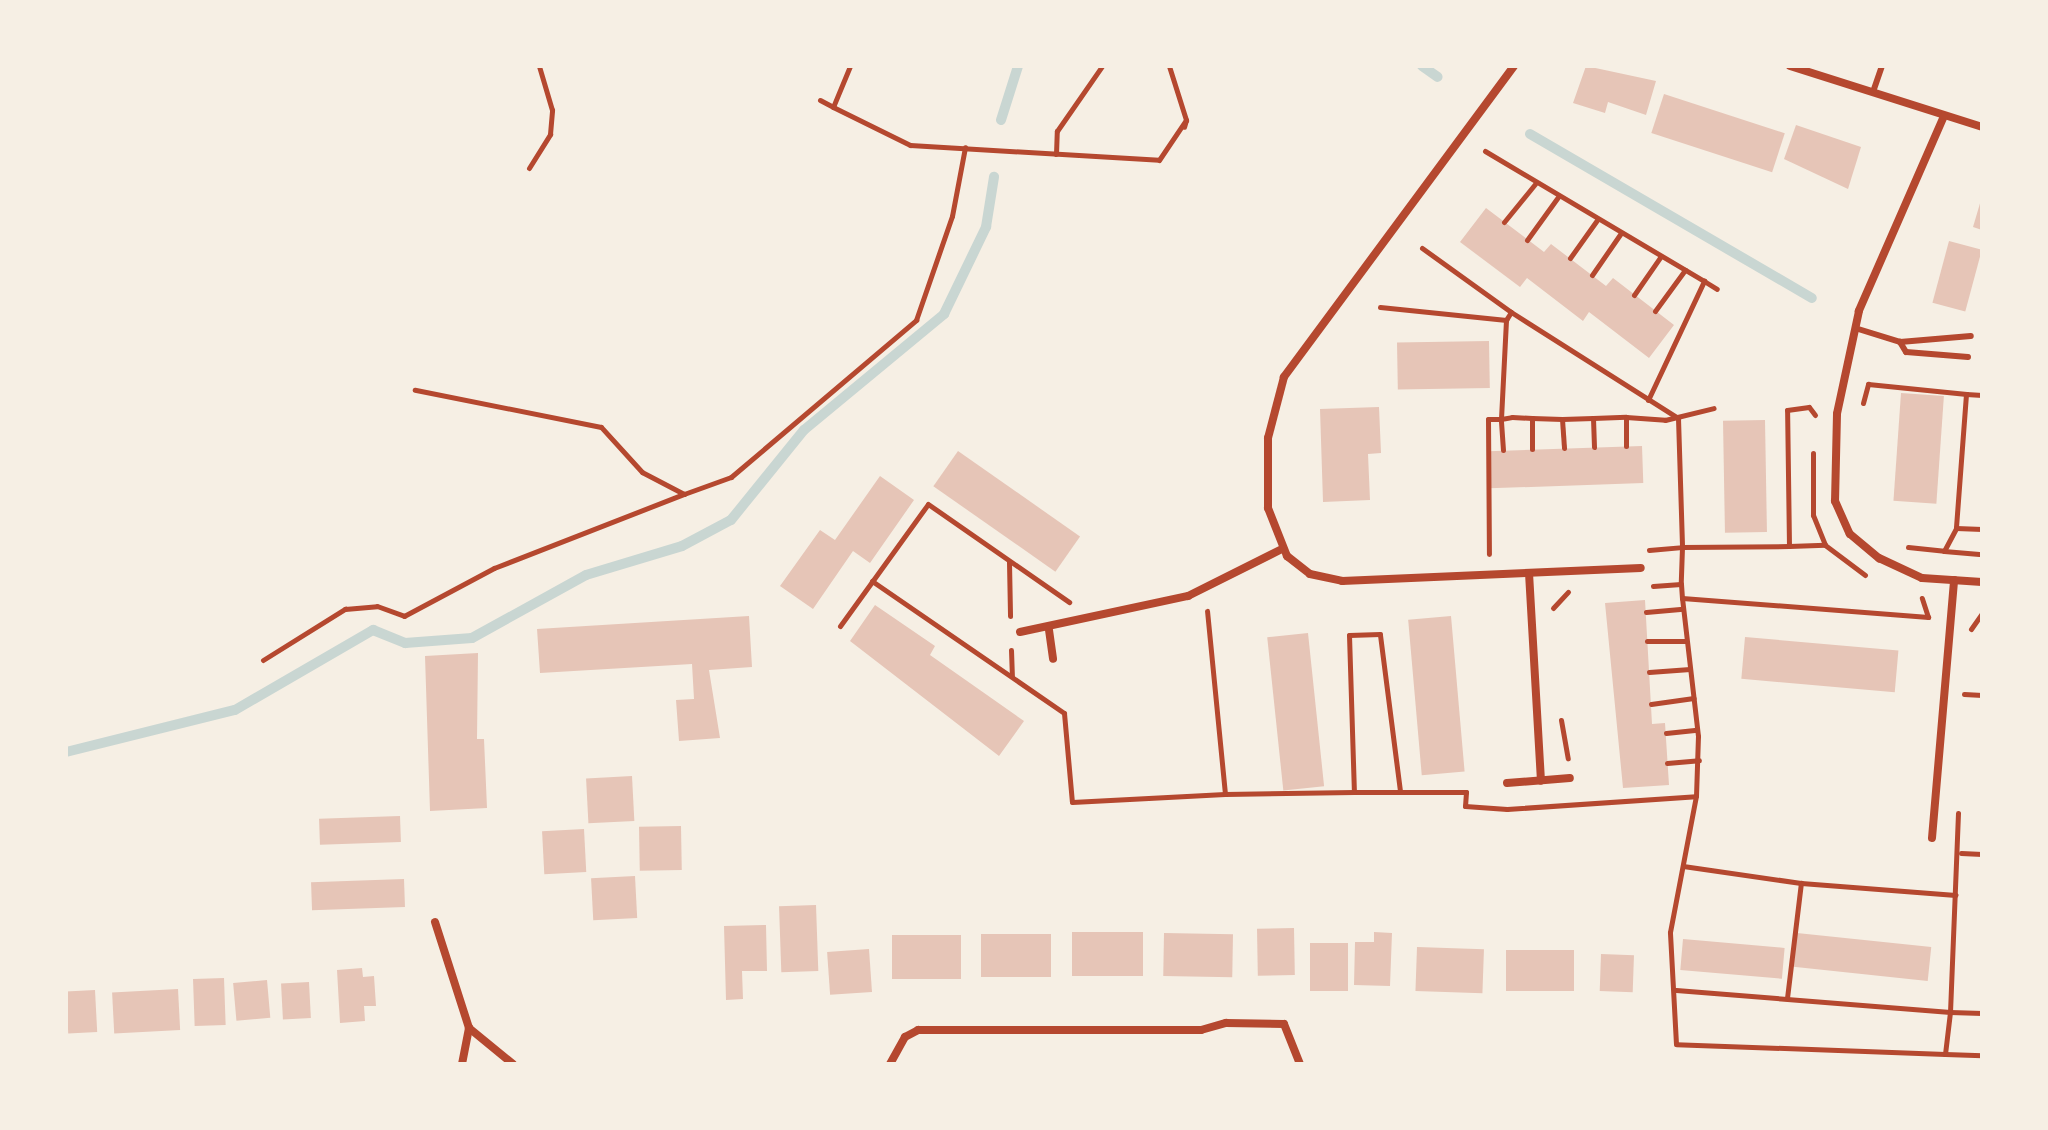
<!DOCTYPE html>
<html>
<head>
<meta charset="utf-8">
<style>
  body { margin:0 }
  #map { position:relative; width:2048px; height:1130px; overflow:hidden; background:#f6efe4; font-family:"PT Sans Narrow",sans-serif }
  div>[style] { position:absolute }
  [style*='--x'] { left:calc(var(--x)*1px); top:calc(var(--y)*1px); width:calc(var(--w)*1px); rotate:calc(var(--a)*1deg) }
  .stream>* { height:10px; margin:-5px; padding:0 5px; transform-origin:5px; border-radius:5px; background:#c9d6d2 }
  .building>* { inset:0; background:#e6c5b7; transform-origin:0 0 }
  .path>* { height:5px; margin:-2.5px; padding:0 2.5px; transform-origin:2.5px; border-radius:2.5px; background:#b5482f }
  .service>* { height:6px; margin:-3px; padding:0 3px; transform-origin:3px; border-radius:3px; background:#b5482f }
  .minor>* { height:8px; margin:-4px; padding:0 4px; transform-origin:4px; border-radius:4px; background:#b5482f }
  span { translate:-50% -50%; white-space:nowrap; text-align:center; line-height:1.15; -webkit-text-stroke:6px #f6efe4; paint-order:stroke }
  .frame { position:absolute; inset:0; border:68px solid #f6efe4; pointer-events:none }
</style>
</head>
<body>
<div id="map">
  <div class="stream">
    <div style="--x:1422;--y:66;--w:19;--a:35"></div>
    <div style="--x:1001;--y:120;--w:57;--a:-72.5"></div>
    <div style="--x:1530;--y:134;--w:326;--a:30.2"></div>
    <div style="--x:66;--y:752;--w:174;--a:-14"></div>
    <div style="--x:235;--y:710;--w:160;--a:-30.1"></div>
    <div style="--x:373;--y:630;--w:35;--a:22"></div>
    <div style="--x:405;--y:643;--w:67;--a:-4.3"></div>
    <div style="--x:472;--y:638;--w:130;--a:-28.9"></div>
    <div style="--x:586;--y:575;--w:100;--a:-16.8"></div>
    <div style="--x:682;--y:546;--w:55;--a:-28"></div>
    <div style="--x:731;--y:520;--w:116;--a:-51"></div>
    <div style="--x:804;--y:430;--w:182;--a:-39.6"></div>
    <div style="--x:944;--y:314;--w:97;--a:-64.2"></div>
    <div style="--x:986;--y:227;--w:51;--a:-80.9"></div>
  </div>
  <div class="building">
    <div style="clip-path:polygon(1586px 66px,1656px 81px,1646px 115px,1608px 102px,1605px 113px,1573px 103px)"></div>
    <div style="left:1664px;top:94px;width:127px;height:41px;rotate:18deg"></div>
    <div style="clip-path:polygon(1796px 125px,1861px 147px,1848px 189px,1784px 159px)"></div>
    <div style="clip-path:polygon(1981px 200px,1982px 200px,1982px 230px,1973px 227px)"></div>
    <div style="clip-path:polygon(1486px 208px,1544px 252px,1551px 244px,1606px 286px,1613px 278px,1674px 325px,1649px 358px,1589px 312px,1583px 321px,1527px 278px,1520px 287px,1460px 242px)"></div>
    <div style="left:1949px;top:241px;width:34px;height:64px;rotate:15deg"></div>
    <div style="left:1489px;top:341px;width:47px;height:92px;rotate:89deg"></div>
    <div style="left:1901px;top:393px;width:43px;height:108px;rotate:4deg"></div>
    <div style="clip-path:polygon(1379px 407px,1381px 453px,1368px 454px,1370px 500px,1323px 502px,1320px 409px)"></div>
    <div style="left:1765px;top:420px;width:112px;height:42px;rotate:89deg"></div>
    <div style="left:1642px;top:446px;width:37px;height:154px;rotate:88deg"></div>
    <div style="left:958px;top:451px;width:149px;height:43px;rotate:35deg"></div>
    <div style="clip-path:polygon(880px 476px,914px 500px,870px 563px,853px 551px,813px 609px,780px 586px,820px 530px,835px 540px)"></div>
    <div style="clip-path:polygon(1645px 600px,1652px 724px,1665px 723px,1669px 785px,1623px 788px,1605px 603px)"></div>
    <div style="clip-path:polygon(875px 605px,935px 646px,930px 655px,1024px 721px,999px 756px,850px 641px)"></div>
    <div style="clip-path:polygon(749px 616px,752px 667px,709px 670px,720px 738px,679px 741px,676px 700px,694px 699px,692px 664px,540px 673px,537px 629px)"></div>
    <div style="left:1451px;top:616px;width:156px;height:43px;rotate:85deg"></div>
    <div style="left:1308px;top:633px;width:154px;height:41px;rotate:84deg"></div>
    <div style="left:1745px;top:637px;width:154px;height:42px;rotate:5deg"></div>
    <div style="clip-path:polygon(478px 653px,477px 739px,484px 739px,487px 808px,430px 811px,425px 656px)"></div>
    <div style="left:632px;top:776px;width:45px;height:46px;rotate:87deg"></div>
    <div style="left:400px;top:816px;width:26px;height:81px;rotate:88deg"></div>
    <div style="left:681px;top:826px;width:44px;height:42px;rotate:89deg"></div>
    <div style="left:584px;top:829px;width:43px;height:42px;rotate:87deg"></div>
    <div style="left:635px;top:876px;width:42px;height:44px;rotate:87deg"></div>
    <div style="left:404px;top:879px;width:28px;height:93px;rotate:88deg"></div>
    <div style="left:816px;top:905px;width:66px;height:37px;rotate:88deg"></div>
    <div style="clip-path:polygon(766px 925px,767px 971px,742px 971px,743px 999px,726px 1000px,724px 926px)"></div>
    <div style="left:1294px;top:928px;width:47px;height:37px;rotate:89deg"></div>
    <div style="left:1072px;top:932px;width:71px;height:44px"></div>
    <div style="clip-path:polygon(1374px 932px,1392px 933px,1390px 986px,1354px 985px,1355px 942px,1374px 942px)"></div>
    <div style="left:1164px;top:933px;width:69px;height:43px;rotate:1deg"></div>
    <div style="left:1797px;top:933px;width:135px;height:34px;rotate:6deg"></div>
    <div style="left:981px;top:934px;width:70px;height:43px"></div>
    <div style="left:961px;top:935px;width:44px;height:69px;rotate:90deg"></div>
    <div style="left:1683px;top:939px;width:102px;height:31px;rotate:5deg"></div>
    <div style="left:1310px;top:943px;width:38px;height:48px"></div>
    <div style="left:1417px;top:947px;width:67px;height:44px;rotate:2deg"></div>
    <div style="left:869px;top:949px;width:43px;height:42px;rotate:86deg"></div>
    <div style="left:1506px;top:950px;width:68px;height:41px"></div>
    <div style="left:1601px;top:954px;width:33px;height:37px;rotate:2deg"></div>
    <div style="clip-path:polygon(362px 968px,363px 977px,374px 976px,376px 1006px,364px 1006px,365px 1021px,340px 1023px,337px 970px)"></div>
    <div style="left:224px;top:978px;width:47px;height:31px;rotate:88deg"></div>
    <div style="left:267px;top:980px;width:38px;height:34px;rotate:85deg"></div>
    <div style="left:309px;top:982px;width:36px;height:28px;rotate:87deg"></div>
    <div style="left:178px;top:989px;width:41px;height:66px;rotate:87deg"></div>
    <div style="left:95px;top:990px;width:42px;height:29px;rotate:87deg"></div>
  </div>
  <div class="path">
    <div style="--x:850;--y:66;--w:44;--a:112.5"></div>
    <div style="--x:833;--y:107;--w:86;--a:26.3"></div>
    <div style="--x:910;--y:145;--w:249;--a:3.4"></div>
    <div style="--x:1159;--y:160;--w:48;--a:-56"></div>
    <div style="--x:1186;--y:120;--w:7;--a:106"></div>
    <div style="--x:1169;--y:66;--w:57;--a:72.5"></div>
    <div style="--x:820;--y:100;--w:15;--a:28"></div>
    <div style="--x:1485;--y:151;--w:255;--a:30.7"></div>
    <div style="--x:1056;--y:154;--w:23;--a:-88"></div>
    <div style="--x:1057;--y:131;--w:79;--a:-55.3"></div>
    <div style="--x:529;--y:168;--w:40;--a:-58"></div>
    <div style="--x:550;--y:134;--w:24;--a:-85"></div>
    <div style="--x:552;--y:110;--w:46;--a:-106.5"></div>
    <div style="--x:1504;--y:222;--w:49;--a:-50.8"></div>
    <div style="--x:1527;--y:240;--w:53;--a:-54.2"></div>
    <div style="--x:1422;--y:248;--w:110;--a:35.7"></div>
    <div style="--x:1511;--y:312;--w:9;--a:122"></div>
    <div style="--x:1570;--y:258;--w:47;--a:-54.6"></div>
    <div style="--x:1592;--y:275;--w:51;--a:-55.4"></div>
    <div style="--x:1634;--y:295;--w:47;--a:-55.3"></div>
    <div style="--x:1380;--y:307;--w:127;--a:5.9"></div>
    <div style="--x:1506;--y:320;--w:99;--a:92.9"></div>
    <div style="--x:1501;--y:419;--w:13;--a:180"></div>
    <div style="--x:1488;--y:419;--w:135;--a:89.6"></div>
    <div style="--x:1655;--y:311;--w:51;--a:-53.8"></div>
    <div style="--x:1511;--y:312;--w:198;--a:32.4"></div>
    <div style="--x:1678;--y:418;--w:129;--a:88.2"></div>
    <div style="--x:1682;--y:547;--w:107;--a:-0.5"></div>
    <div style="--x:1789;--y:546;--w:136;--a:-90.8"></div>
    <div style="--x:1787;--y:410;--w:22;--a:-8"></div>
    <div style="--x:1809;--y:407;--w:10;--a:53"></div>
    <div style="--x:1982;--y:395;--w:16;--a:-176"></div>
    <div style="--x:1966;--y:394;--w:134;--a:94.3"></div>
    <div style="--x:1956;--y:528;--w:26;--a:2"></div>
    <div style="--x:1648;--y:400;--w:132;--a:-64.8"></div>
    <div style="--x:1704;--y:281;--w:15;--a:32"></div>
    <div style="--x:1863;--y:403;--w:20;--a:-75"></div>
    <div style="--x:1868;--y:384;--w:99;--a:5.8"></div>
    <div style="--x:1626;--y:417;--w:39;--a:4"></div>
    <div style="--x:1665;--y:420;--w:50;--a:-13.8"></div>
    <div style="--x:1532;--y:418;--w:30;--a:2"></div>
    <div style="--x:1562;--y:419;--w:29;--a:86"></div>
    <div style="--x:1593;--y:418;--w:33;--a:-2"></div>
    <div style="--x:1626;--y:417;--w:29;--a:90"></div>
    <div style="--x:1562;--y:419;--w:31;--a:-2"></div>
    <div style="--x:1593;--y:418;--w:29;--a:88"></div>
    <div style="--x:1503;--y:450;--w:31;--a:-94"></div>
    <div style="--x:1501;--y:419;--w:11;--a:-10"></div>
    <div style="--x:1512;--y:417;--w:20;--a:3"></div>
    <div style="--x:1532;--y:418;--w:31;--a:90"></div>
    <div style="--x:1813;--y:453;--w:62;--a:90"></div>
    <div style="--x:1813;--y:515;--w:32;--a:68"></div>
    <div style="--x:684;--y:494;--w:50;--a:-19.9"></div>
    <div style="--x:731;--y:477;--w:243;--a:-40.3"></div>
    <div style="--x:916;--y:320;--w:110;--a:-70.9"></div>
    <div style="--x:952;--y:216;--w:70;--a:-79.3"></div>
    <div style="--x:1789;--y:546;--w:36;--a:-2"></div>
    <div style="--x:1825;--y:545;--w:50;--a:36.9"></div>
    <div style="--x:1908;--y:547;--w:36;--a:6"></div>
    <div style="--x:1944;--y:551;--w:26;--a:-62"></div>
    <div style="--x:1649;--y:550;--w:33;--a:-5"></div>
    <div style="--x:1682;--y:547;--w:37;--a:92"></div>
    <div style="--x:1944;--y:551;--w:38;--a:5"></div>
    <div style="--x:1009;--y:562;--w:54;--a:88.9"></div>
    <div style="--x:872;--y:581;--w:233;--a:34.5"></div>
    <div style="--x:1064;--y:713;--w:89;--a:84.9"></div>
    <div style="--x:1072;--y:802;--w:153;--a:-3"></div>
    <div style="--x:1225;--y:794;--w:184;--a:-95.6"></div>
    <div style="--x:1653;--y:586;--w:28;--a:-4"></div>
    <div style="--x:1681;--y:584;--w:14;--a:86"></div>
    <div style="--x:1682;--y:598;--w:247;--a:4.4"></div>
    <div style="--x:1928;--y:617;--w:20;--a:-108"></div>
    <div style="--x:1553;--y:608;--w:22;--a:-47"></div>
    <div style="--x:1646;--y:612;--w:37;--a:-5"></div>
    <div style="--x:840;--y:626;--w:150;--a:-54.2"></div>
    <div style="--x:928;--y:504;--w:172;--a:34.8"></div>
    <div style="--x:1971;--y:629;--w:19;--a:-55"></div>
    <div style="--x:1647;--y:641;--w:39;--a:0"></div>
    <div style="--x:1011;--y:650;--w:26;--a:88"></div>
    <div style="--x:263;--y:660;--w:97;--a:-31.9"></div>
    <div style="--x:345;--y:609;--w:32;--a:-5"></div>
    <div style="--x:377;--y:606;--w:29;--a:20"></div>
    <div style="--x:404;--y:616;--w:102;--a:-28.1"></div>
    <div style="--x:494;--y:568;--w:204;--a:-21.3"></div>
    <div style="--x:684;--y:494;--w:47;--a:-152.4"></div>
    <div style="--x:642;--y:472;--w:61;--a:-132.3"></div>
    <div style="--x:601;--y:427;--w:190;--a:-168.7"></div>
    <div style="--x:1649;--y:672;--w:41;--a:-4.2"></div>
    <div style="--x:1964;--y:694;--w:18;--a:3"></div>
    <div style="--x:1651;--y:704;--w:43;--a:-7.9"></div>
    <div style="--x:1561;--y:720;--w:39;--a:80"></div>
    <div style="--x:1666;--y:733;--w:31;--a:-6"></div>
    <div style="--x:1667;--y:763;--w:32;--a:-5"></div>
    <div style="--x:1400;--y:791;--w:158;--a:-97.3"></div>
    <div style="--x:1380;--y:634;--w:31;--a:178"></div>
    <div style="--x:1349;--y:635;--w:157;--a:88.2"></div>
    <div style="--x:1354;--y:792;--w:112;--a:0"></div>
    <div style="--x:1466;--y:792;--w:14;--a:94"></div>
    <div style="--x:1465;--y:806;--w:42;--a:4.1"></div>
    <div style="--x:1507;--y:809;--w:189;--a:-3.9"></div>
    <div style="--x:1696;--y:796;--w:60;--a:-88.1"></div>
    <div style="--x:1698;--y:736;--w:139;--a:-96.6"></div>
    <div style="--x:1225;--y:794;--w:129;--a:-0.9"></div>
    <div style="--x:1958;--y:813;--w:199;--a:92.3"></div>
    <div style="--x:1950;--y:1012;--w:32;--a:2"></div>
    <div style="--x:1961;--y:853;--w:21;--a:3"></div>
    <div style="--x:1683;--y:866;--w:119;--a:8.2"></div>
    <div style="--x:1676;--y:990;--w:275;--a:4.6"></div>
    <div style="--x:1950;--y:1012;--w:42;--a:96.8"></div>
    <div style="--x:1945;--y:1054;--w:269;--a:-177.9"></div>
    <div style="--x:1676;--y:1044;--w:112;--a:-93.1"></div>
    <div style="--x:1670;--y:932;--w:138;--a:-79.2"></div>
    <div style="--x:1787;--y:998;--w:116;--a:-83.1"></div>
    <div style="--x:1801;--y:883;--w:155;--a:4.4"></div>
    <div style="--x:1945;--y:1054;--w:37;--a:2"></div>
  </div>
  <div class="service">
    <div style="--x:1873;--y:92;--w:28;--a:-71"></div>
    <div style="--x:1855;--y:328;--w:47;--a:17.3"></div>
    <div style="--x:1968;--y:357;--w:62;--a:-175.4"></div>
    <div style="--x:1906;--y:352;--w:12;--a:-121"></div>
    <div style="--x:1900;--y:342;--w:71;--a:-4.8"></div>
  </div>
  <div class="minor">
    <div style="--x:1514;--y:66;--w:387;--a:126.5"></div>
    <div style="--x:1284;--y:377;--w:63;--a:104.7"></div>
    <div style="--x:1268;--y:438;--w:70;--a:90"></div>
    <div style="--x:1268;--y:508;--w:52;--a:68.4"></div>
    <div style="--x:1287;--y:556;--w:29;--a:38"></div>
    <div style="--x:1310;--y:574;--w:33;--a:12"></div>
    <div style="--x:1342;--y:581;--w:299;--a:-2.5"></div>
    <div style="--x:1790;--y:66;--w:201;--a:17.6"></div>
    <div style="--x:1944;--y:116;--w:213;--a:113.6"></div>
    <div style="--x:1859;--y:311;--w:105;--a:102.1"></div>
    <div style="--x:1837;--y:414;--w:87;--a:91.3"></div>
    <div style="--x:1835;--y:501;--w:36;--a:66"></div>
    <div style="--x:1850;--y:534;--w:38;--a:40"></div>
    <div style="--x:1879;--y:558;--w:47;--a:24.9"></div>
    <div style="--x:1922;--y:578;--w:60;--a:3.8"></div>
    <div style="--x:1529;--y:573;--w:208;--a:86.7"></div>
    <div style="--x:1049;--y:630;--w:29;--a:82"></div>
    <div style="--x:1020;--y:632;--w:172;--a:-12.1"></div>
    <div style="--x:1188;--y:596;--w:105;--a:-26.6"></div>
    <div style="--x:1507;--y:783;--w:63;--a:-4.5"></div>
    <div style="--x:1932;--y:838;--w:259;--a:-85.1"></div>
    <div style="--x:435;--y:922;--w:111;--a:72.2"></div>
    <div style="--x:469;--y:1028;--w:57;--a:39.3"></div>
    <div style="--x:462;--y:1064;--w:37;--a:-79"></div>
    <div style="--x:890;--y:1064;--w:31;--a:-61"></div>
    <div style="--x:905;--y:1037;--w:15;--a:-28"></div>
    <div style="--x:918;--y:1030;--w:283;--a:0"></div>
    <div style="--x:1201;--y:1030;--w:26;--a:-16"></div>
    <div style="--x:1226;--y:1023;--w:58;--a:1"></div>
    <div style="--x:1284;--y:1024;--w:43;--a:68.2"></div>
  </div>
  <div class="frame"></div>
</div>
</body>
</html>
